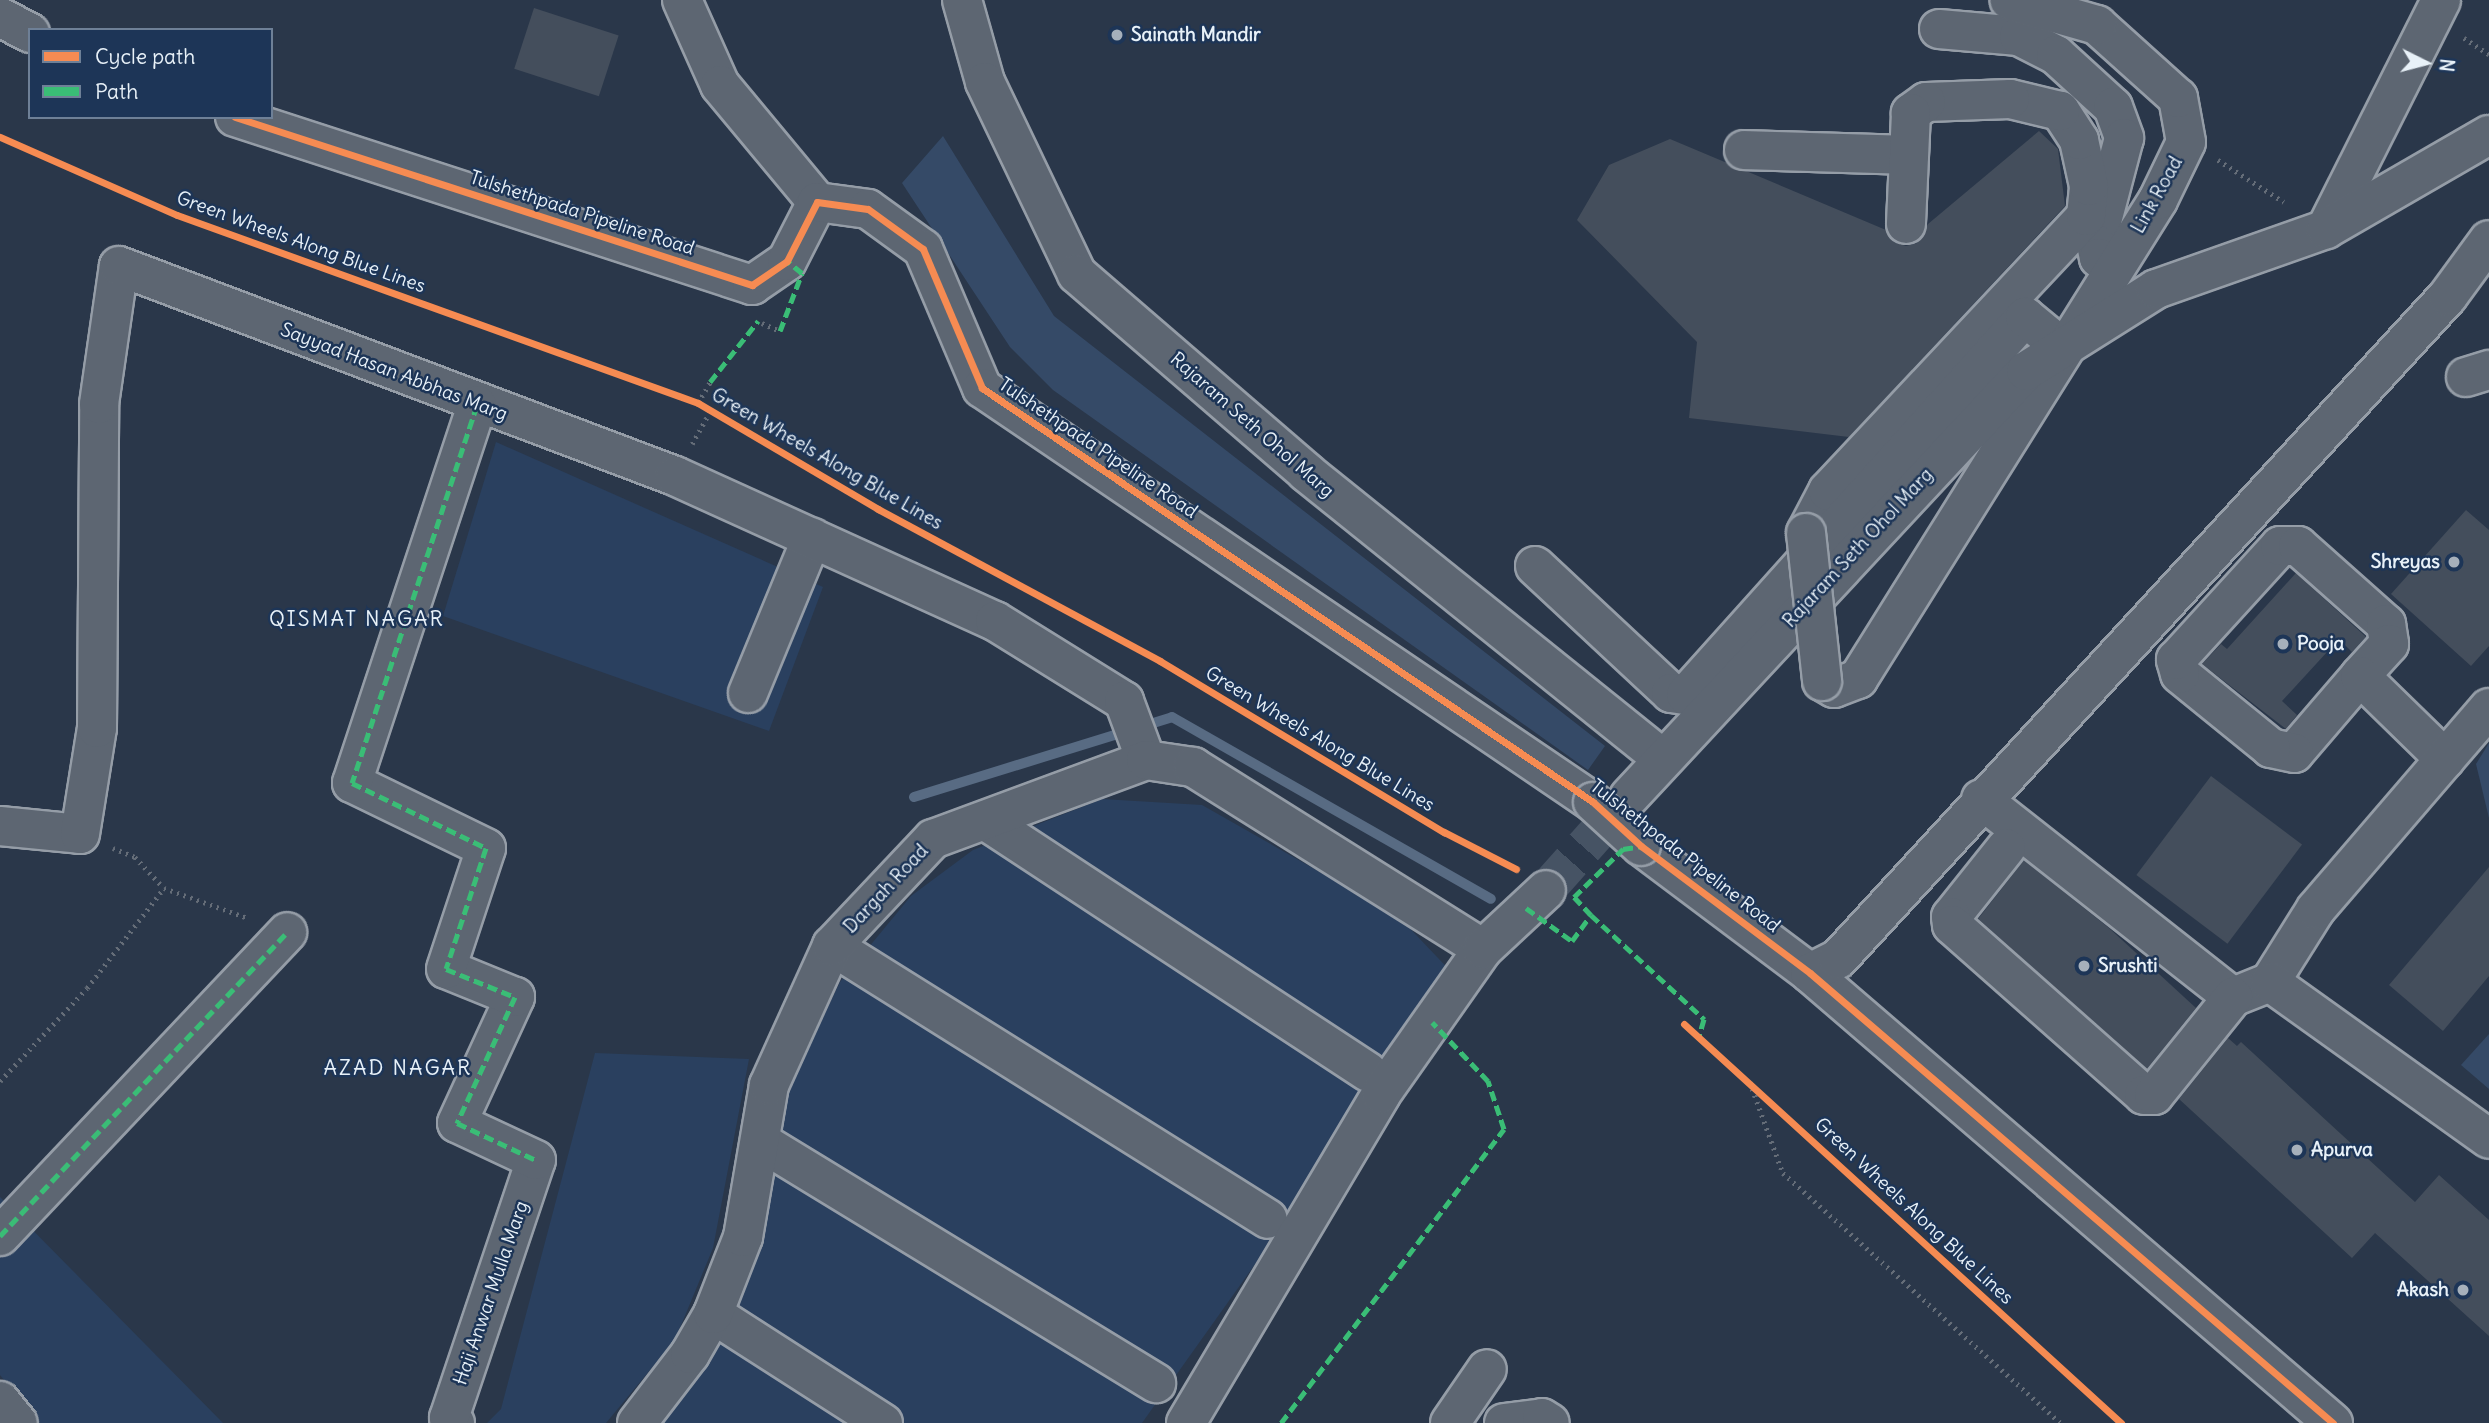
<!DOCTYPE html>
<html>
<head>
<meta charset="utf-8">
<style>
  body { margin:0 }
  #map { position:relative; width:2489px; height:1423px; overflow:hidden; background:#2a374a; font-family:Delius,sans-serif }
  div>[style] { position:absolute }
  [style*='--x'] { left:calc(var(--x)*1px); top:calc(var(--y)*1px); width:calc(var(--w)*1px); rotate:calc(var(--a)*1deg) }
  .built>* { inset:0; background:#2a405f }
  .green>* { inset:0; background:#354a67 }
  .stream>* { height:10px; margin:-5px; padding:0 5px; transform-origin:5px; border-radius:5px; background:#586b83 }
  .building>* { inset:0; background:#444e5c; transform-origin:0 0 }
  .minor-tunnel>* { height:38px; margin-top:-19px; transform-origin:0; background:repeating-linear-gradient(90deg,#465364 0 38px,transparent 0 57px) }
  .path>* { height:4.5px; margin-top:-2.25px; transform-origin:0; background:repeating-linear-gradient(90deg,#656d78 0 2px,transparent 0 7px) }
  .roads { filter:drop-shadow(2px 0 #959da7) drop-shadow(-2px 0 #959da7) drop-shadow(0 2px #959da7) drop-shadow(0 -2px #959da7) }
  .minor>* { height:38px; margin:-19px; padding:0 19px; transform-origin:19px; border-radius:19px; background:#5d6672 }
  .bridges { filter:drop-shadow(2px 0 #959da7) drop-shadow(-2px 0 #959da7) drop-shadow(0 2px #959da7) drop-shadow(0 -2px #959da7) }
  .minor-bridge>* { height:38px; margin:-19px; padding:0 19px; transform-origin:19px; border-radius:19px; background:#5d6672 }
  .quiet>* { height:5px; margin-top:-2.5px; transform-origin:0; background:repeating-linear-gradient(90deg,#3abd76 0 10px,transparent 0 15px) }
  .cycleway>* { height:7px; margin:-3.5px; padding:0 3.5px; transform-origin:3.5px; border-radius:3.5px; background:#f68b52 }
  .dots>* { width:19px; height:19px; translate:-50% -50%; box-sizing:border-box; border:4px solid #1d3557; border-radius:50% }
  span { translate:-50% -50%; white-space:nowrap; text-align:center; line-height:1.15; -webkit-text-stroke:5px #1d3557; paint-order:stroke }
  .poi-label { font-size:19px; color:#e8f1f8; font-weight:700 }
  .left { translate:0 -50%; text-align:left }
  .right { translate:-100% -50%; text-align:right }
  .street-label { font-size:19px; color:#e8f1f8 }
  .neighbourhood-label { font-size:21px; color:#e8f1f8; letter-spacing:2px }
  .legend { position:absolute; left:28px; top:28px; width:245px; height:91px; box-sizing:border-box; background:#1d3557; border:2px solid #6e8097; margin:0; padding:9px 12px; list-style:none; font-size:21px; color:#e8f1f8 }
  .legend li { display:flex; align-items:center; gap:14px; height:35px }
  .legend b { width:35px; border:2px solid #6e8097 }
  .north { position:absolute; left:2391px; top:28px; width:70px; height:70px; -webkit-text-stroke:5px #1d3557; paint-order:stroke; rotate:96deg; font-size:19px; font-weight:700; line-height:28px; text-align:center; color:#e8f1f8 }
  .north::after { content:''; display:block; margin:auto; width:24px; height:32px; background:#e8f1f8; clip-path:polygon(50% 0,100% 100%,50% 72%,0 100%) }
</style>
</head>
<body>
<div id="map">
  <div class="built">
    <div style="clip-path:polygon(496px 442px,823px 587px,769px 731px,443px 616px)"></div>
    <div style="clip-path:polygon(1102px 799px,1202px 805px,1399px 917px,1458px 979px,1142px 1423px,661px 1423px,717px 1347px,757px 1234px,791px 1083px,840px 982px,911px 896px,973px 850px)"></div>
    <div style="clip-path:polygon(595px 1053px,749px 1059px,713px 1248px,675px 1340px,606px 1423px,487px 1423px,501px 1409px)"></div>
    <div style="clip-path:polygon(0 1197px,223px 1423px,38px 1423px,0 1375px)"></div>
  </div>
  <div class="green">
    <div style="clip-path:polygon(943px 136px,1054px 316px,1605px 746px,1588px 770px,1053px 390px,1010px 347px,902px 183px)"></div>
    <div style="clip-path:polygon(2489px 743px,2489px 818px,2476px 764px)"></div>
    <div style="clip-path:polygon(2489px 1034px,2489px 1089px,2461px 1065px)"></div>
  </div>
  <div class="stream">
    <div style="--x:914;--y:797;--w:270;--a:-17.2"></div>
    <div style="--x:1172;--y:717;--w:367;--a:29.7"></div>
  </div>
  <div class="building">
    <div style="left:534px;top:8px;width:89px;height:64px;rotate:18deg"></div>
    <div style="clip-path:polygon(2039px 131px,2058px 149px,2065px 206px,1849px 437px,1689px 418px,1697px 342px,1577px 220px,1609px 165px,1670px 139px,1886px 230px,1894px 242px,1906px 246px,1917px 243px,1928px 224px)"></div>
    <div style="clip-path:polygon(2466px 510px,2489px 530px,2489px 646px,2471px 666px,2391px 594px)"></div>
    <div style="clip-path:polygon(2296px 573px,2366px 637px,2352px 652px,2339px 639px,2282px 701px,2297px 715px,2286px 729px,2202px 664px,2221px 644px,2227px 649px)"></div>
    <div style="left:2211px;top:776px;width:114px;height:124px;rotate:37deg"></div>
    <div style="clip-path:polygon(2024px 860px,2109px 928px,2196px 1008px,2147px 1069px,1978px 919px)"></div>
    <div style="clip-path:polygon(2489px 867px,2489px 976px,2443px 1031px,2389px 985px)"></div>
    <div style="clip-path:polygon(2228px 1038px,2237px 1046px,2241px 1042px,2415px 1202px,2439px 1175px,2489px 1220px,2489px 1336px,2375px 1233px,2352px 1258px,2179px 1099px)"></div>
  </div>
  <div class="minor-tunnel">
    <div style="--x:1546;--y:890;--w:125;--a:-48.3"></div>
  </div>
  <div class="path">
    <div style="--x:2464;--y:38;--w:30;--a:33"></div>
    <div style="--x:2218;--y:160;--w:78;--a:32.5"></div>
    <div style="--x:762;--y:323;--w:20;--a:24"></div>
    <div style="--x:698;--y:403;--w:24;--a:-60"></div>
    <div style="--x:692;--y:444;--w:38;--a:-61"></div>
    <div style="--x:113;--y:848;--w:24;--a:22"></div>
    <div style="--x:135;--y:857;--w:42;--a:46.9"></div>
    <div style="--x:164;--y:888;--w:89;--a:19.7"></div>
    <div style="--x:0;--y:1081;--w:127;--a:-46.9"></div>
    <div style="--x:87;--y:988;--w:126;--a:-52.4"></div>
    <div style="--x:1750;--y:1082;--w:97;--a:70.1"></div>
    <div style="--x:1783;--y:1173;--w:374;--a:42"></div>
  </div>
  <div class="roads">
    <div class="minor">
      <div style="--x:682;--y:0;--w:93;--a:65.9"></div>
      <div style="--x:720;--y:85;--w:152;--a:50.3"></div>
      <div style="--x:962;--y:0;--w:85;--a:74.3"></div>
      <div style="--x:985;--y:82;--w:213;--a:64.4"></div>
      <div style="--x:1077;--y:274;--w:303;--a:40.8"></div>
      <div style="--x:1306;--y:472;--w:457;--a:38.8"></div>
      <div style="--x:0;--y:17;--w:34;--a:28"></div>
      <div style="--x:1939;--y:29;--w:80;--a:5"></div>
      <div style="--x:2019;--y:36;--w:42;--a:27.2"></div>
      <div style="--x:2056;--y:55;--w:77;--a:42.4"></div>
      <div style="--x:2113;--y:107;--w:33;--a:70"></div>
      <div style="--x:2124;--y:138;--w:110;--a:104.8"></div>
      <div style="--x:2096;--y:244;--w:14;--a:78"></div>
      <div style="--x:2099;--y:258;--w:17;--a:24"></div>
      <div style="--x:235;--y:117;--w:544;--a:18"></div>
      <div style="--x:752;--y:285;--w:42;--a:-34.4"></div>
      <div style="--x:787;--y:261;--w:66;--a:-63"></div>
      <div style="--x:817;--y:202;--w:51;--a:7.8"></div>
      <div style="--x:868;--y:209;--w:68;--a:36"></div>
      <div style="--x:923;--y:249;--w:151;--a:67"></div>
      <div style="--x:982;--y:388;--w:738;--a:34.12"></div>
      <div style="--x:1744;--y:150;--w:165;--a:1.7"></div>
      <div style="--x:2326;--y:229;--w:256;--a:-63.3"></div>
      <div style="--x:2466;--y:377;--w:24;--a:-17"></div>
      <div style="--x:1806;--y:533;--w:47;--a:-62.4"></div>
      <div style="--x:1828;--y:491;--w:377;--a:-46.8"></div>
      <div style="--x:2086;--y:216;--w:30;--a:-84"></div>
      <div style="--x:2089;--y:186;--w:47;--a:-102.3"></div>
      <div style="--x:2079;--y:140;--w:35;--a:-123"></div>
      <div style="--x:2060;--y:111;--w:51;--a:-166.5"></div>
      <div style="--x:2010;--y:99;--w:84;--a:178"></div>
      <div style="--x:1926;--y:102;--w:19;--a:144"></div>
      <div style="--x:1911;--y:113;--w:111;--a:92.6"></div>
      <div style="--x:1535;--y:566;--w:186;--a:43"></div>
      <div style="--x:1671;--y:693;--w:15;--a:8"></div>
      <div style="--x:1686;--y:695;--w:508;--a:-48.11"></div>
      <div style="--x:2025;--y:317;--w:50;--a:39.4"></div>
      <div style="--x:2360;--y:676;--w:101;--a:130.6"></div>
      <div style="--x:2294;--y:753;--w:24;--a:-168"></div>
      <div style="--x:2271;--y:748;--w:117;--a:-140.9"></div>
      <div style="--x:2180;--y:674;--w:15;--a:-106"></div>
      <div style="--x:2176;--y:660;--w:154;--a:-47.6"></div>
      <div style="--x:2280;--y:546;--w:18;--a:0"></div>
      <div style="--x:2298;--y:546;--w:118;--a:41.6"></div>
      <div style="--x:2386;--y:624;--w:20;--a:81"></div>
      <div style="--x:2389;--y:644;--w:43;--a:132.2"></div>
      <div style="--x:2360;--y:676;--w:119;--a:44.3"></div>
      <div style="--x:1822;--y:681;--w:14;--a:30"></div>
      <div style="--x:1834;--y:688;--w:26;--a:-21"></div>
      <div style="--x:1858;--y:679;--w:565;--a:-57.94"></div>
      <div style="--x:2158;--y:200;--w:64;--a:-64.2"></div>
      <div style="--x:2186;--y:142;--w:45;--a:-100.3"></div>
      <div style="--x:2178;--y:98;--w:109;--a:-138"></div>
      <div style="--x:2097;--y:25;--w:91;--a:-164.1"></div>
      <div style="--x:748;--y:693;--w:168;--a:-67.6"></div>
      <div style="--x:1629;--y:797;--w:582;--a:-47.02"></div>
      <div style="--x:2026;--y:371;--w:154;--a:-32.2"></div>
      <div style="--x:2156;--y:289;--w:180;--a:-19.4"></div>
      <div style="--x:2326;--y:229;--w:188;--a:-30"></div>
      <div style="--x:1981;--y:799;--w:320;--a:38.2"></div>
      <div style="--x:2233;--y:997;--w:40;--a:-22"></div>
      <div style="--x:2270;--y:982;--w:86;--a:-57.8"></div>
      <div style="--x:2316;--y:909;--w:265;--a:-49.3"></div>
      <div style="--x:986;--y:821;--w:457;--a:33.3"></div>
      <div style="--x:0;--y:826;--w:80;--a:5.7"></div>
      <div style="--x:80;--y:834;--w:107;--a:-80.9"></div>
      <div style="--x:97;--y:728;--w:324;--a:-89.6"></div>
      <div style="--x:99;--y:404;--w:139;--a:-81.8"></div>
      <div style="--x:119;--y:266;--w:594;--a:20.69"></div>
      <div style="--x:675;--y:476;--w:351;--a:24.4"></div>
      <div style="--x:995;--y:621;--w:152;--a:31.8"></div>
      <div style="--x:1124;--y:701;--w:63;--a:69.6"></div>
      <div style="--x:1641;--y:846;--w:211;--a:36.9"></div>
      <div style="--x:1810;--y:973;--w:690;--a:40.71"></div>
      <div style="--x:2006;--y:848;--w:88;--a:128.6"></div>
      <div style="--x:1951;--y:917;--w:8;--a:83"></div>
      <div style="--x:1952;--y:925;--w:256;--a:41.5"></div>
      <div style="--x:2144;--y:1095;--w:10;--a:0"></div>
      <div style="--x:2154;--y:1095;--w:126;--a:-51.1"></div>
      <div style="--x:832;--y:946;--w:514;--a:32.05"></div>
      <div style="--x:1810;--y:973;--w:31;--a:-27"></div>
      <div style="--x:1838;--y:959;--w:901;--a:-47.38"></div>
      <div style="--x:2448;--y:296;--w:69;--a:-53.8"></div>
      <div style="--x:2270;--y:982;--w:269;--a:35.6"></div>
      <div style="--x:761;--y:1142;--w:463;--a:31.4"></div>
      <div style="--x:0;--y:1236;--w:418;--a:-46.6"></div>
      <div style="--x:713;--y:1314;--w:202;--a:32.7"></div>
      <div style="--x:0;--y:1401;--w:28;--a:51"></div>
      <div style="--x:455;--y:1423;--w:8;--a:-140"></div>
      <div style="--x:449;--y:1418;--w:272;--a:-71.4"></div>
      <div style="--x:536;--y:1160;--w:87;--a:-154.9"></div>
      <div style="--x:457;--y:1123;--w:139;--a:-65.3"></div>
      <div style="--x:515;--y:997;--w:74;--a:-157.9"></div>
      <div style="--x:446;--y:969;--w:127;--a:-71.7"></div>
      <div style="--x:486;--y:848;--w:149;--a:-154.1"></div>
      <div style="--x:352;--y:783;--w:398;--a:-71.7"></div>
      <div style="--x:637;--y:1423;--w:87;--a:-52.5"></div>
      <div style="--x:690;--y:1354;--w:46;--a:-60.1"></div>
      <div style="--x:713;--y:1314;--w:83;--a:-68.7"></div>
      <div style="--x:743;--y:1237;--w:154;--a:-80.3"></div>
      <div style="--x:769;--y:1085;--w:153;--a:-65.6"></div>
      <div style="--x:832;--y:946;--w:147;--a:-46.7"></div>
      <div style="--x:933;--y:839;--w:227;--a:-20.3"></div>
      <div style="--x:1146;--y:760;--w:48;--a:8.5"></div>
      <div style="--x:1193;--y:767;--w:342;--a:32.1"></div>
      <div style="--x:1186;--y:1423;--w:382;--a:-59.3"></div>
      <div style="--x:1381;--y:1094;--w:177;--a:-54.9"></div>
      <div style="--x:1483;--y:949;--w:86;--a:-43.1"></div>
      <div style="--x:1450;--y:1423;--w:65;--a:-55.6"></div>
      <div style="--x:1504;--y:1423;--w:38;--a:-7"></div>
      <div style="--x:1542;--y:1418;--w:9;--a:32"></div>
    </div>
  </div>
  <div class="bridges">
    <div class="minor-bridge">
      <div style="--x:1806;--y:533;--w:149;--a:83.8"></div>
      <div style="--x:1593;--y:802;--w:65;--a:42.5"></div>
    </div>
  </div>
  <div class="quiet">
    <div style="--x:780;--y:331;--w:62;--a:-69.2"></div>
    <div style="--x:802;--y:273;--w:19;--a:-141"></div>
    <div style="--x:710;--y:382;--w:78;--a:-51.8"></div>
    <div style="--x:477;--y:405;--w:398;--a:108.3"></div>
    <div style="--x:352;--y:783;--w:149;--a:25.9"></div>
    <div style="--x:486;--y:848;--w:127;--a:108.3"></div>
    <div style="--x:446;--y:969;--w:74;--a:22.1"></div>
    <div style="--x:515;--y:997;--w:139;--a:114.7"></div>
    <div style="--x:457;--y:1123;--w:87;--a:25.1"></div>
    <div style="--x:1526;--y:908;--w:57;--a:35.7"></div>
    <div style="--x:1572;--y:941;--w:32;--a:-54"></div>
    <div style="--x:1591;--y:915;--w:25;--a:-133"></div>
    <div style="--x:1574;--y:897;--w:69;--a:-44.4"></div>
    <div style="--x:1623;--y:849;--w:18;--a:-9"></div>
    <div style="--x:1591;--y:915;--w:154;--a:42.6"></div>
    <div style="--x:1704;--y:1019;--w:19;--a:106"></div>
    <div style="--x:0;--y:1236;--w:418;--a:-46.6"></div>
    <div style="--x:1281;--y:1423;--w:369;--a:-52.8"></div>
    <div style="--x:1504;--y:1129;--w:51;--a:-108.4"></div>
    <div style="--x:1488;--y:1081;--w:81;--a:-133.5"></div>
  </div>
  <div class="cycleway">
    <div style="--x:235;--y:117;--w:544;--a:18"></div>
    <div style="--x:752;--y:285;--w:42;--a:-34.4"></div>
    <div style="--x:787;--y:261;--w:66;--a:-63"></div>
    <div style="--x:817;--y:202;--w:51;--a:7.8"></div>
    <div style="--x:868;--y:209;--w:68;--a:36"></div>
    <div style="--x:923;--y:249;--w:151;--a:67"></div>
    <div style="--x:982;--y:388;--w:738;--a:34.12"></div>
    <div style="--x:1593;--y:802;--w:65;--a:42.5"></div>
    <div style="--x:1641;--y:846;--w:211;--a:36.9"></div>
    <div style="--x:1810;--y:973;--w:690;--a:40.71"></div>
    <div style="--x:0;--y:137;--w:193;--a:23.8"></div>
    <div style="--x:177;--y:215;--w:554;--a:19.84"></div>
    <div style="--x:698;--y:403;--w:209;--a:30.5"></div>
    <div style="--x:878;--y:509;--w:320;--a:28.3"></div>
    <div style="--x:1160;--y:661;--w:332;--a:31.1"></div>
    <div style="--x:1444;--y:832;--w:81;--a:27.2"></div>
    <div style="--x:1684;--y:1024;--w:592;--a:42.4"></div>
  </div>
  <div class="dots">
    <div style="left:1117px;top:35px;background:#a6b0bb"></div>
    <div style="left:2454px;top:562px;background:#a6b0bb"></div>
    <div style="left:2283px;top:644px;background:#a6b0bb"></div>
    <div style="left:2084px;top:966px;background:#a6b0bb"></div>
    <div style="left:2297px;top:1150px;background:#a6b0bb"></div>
    <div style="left:2463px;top:1290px;background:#a6b0bb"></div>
  </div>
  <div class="poi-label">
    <span class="left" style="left:1131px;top:35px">Sainath Mandir</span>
    <span class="right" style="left:2440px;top:562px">Shreyas</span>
    <span class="left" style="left:2297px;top:644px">Pooja</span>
    <span class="left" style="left:2098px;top:966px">Srushti</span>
    <span class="left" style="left:2311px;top:1150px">Apurva</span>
    <span class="right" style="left:2449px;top:1290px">Akash</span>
  </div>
  <div class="street-label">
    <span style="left:2157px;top:195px;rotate:-61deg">Link Road</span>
    <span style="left:582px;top:213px;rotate:18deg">Tulshethpada Pipeline Road</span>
    <span style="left:301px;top:242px;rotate:20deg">Green Wheels Along Blue Lines</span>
    <span style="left:394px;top:372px;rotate:21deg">Sayyad Hasan Abbhas Marg</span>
    <span style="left:1252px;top:425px;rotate:41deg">Rajaram Seth Ohol Marg</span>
    <span style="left:1098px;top:448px;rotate:34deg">Tulshethpada Pipeline Road</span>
    <span style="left:827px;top:459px;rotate:30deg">Green Wheels Along Blue Lines</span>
    <span style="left:1858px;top:548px;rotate:-47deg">Rajaram Seth Ohol Marg</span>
    <span style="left:1320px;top:739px;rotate:31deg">Green Wheels Along Blue Lines</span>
    <span style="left:1685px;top:856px;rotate:38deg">Tulshethpada Pipeline Road</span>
    <span style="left:886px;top:889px;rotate:-47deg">Dargah Road</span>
    <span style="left:1914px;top:1211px;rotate:43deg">Green Wheels Along Blue Lines</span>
    <span style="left:491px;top:1293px;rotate:-71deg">Haji Anwar Mulla Marg</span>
  </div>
  <div class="neighbourhood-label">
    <span style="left:357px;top:619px">QISMAT NAGAR</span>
    <span style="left:398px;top:1068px">AZAD NAGAR</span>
  </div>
  <ul class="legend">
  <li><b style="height:9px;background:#f68b52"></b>Cycle path</li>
  <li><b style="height:9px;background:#3abd76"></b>Path</li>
  </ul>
  <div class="north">N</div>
</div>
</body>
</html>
